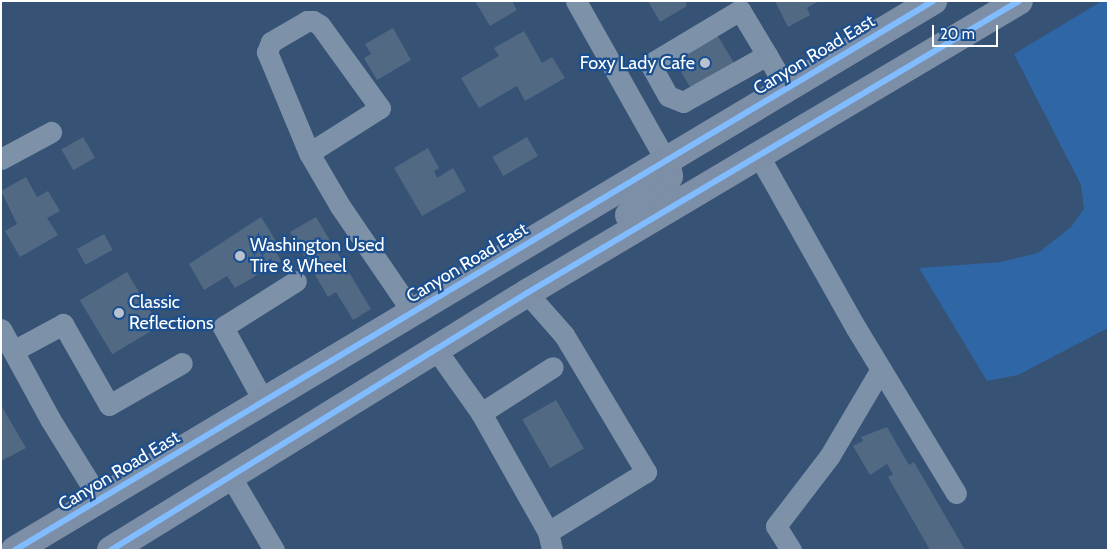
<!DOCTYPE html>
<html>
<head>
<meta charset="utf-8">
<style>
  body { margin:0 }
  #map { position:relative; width:1109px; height:551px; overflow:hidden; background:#365274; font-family:Cabin,sans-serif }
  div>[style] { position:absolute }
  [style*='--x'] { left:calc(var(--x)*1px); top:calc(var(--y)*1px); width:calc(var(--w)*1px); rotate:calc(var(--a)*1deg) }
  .green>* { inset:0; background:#2f66a5 }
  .building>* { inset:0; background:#526984; transform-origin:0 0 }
  .minor>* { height:21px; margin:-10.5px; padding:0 10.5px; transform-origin:10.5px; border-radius:10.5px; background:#7d92a8 }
  .major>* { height:28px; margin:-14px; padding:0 14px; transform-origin:14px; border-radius:14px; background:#7d8ea7 }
  .cycleway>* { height:6px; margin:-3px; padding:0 3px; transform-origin:3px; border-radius:3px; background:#80bcff }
  .dots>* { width:14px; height:14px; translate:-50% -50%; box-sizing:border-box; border:2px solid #1b4f8f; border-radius:50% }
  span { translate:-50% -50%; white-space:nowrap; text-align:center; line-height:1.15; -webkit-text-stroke:4.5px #1b4f8f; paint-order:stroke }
  .street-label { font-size:18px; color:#fff }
  .poi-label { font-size:18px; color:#fff }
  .right { translate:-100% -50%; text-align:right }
  .left { translate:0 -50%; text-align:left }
  .frame { position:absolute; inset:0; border:2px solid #fff; pointer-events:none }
  .scale { position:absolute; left:932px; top:25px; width:66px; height:22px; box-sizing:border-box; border:2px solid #fff; border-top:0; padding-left:6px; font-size:15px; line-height:18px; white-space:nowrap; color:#fff; -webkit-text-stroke:4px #1b4f8f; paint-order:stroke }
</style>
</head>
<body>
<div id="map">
  <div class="green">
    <div style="clip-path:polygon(1102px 1px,1108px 1px,1108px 328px,1018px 375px,987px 381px,919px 268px,1001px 262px,1038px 253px,1071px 227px,1084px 209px,1081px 185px,1014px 54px)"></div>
  </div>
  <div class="building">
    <div style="clip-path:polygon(475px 1px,512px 1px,517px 10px,490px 26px)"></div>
    <div style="clip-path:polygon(648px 1px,685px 1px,687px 6px,660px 22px)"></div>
    <div style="clip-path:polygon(775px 1px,819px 1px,807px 8px,810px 15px,788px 27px)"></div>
    <div style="clip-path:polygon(393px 28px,411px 60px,377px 80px,364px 58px,371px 54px,365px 44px)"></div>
    <div style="clip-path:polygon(524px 31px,542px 63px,552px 57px,565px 78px,525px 101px,517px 86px,479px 108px,461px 78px,499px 56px,494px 48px)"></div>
    <div style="left:716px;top:33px;width:39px;height:50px;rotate:59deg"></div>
    <div style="left:83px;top:137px;width:24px;height:25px;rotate:60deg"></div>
    <div style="left:527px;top:137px;width:22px;height:40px;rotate:60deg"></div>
    <div style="clip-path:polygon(428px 148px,439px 168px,434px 171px,437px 178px,453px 168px,466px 191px,422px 216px,394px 168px)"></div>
    <div style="clip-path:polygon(26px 177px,37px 197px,48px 191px,60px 211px,47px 218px,58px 235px,20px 257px,5px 231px,17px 224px,1px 191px)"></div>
    <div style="clip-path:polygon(261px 217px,281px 249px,276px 252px,281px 261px,235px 288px,227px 276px,204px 290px,189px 264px)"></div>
    <div style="clip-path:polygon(316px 217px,371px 309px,353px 320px,336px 292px,328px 297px,290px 232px)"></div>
    <div style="left:104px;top:234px;width:18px;height:31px;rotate:61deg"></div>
    <div style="left:127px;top:272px;width:63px;height:55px;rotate:59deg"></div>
    <div style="left:556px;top:400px;width:56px;height:39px;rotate:60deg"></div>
    <div style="clip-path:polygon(1px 405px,26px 448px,1px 461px)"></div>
    <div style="clip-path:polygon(887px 427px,909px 465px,914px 462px,965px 550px,930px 550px,888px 477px,893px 474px,887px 464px,870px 475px,853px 446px,863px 441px,861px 437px)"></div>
  </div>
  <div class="minor">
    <div style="--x:576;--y:1;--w:184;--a:60.6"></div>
    <div style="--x:767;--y:55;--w:96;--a:150.8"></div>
    <div style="--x:683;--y:102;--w:16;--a:-158"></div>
    <div style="--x:668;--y:96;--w:37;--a:-119"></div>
    <div style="--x:650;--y:64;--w:105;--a:-31"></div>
    <div style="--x:740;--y:10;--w:52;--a:59"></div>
    <div style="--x:767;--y:55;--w:39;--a:60"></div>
    <div style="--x:309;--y:153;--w:84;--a:-32.4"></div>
    <div style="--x:380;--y:108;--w:102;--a:-125.9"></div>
    <div style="--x:320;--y:25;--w:8;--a:-150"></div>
    <div style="--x:313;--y:21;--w:6;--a:180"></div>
    <div style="--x:307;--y:21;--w:42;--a:149.7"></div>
    <div style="--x:271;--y:42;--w:11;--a:112"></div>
    <div style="--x:267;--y:52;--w:109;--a:67.4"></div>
    <div style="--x:309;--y:153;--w:61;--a:59.7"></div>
    <div style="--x:340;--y:206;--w:130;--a:55.7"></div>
    <div style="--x:759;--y:156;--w:197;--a:60.6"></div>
    <div style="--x:856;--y:328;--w:193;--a:58.8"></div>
    <div style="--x:1;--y:159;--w:57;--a:-28.4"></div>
    <div style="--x:1;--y:329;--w:102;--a:61.4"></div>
    <div style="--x:50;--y:419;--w:95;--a:58.3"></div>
    <div style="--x:13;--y:351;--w:57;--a:-28.4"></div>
    <div style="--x:63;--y:324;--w:93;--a:60.4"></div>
    <div style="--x:109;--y:405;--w:84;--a:-29.9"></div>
    <div style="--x:437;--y:351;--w:76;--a:54.6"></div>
    <div style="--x:481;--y:413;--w:137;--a:60.6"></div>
    <div style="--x:548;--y:532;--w:115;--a:-31.5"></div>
    <div style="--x:646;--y:472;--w:160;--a:-120.9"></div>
    <div style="--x:564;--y:335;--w:56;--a:-131.4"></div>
    <div style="--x:264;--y:402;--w:85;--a:-118.7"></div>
    <div style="--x:223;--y:327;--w:86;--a:-32.2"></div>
    <div style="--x:481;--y:413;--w:85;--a:-32.6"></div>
    <div style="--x:231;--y:477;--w:85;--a:59.5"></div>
    <div style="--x:548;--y:532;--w:18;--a:77"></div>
    <div style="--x:791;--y:550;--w:28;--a:-122"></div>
    <div style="--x:776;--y:526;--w:87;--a:-52.5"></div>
    <div style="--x:829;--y:457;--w:102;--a:-59.4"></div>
  </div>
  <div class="major">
    <div style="--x:629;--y:215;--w:43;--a:-37.4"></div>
    <div style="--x:663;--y:189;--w:14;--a:-65"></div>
    <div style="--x:669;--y:176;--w:15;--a:-101"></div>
    <div style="--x:15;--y:550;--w:1070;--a:-30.88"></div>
    <div style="--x:111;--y:550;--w:489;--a:-31.7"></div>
    <div style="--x:527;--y:293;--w:572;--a:-30.69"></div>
  </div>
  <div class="cycleway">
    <div style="--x:15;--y:550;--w:1070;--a:-30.88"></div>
    <div style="--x:111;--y:550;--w:489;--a:-31.7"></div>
    <div style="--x:527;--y:293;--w:572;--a:-30.69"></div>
  </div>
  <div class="dots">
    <div style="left:705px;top:63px;background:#b9c2ce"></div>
    <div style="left:240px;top:256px;background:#b9c2ce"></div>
    <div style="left:119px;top:313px;background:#b9c2ce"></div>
  </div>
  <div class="street-label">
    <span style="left:814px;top:55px;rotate:-31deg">Canyon Road East</span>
    <span style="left:467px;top:263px;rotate:-31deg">Canyon Road East</span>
    <span style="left:119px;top:471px;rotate:-31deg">Canyon Road East</span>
  </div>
  <div class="poi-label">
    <span class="right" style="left:695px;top:63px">Foxy Lady Cafe</span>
    <span class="left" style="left:250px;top:256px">Washington Used<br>Tire &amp; Wheel</span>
    <span class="left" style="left:129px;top:313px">Classic<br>Reflections</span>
  </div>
  <div class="frame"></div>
  <div class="scale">20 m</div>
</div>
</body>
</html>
